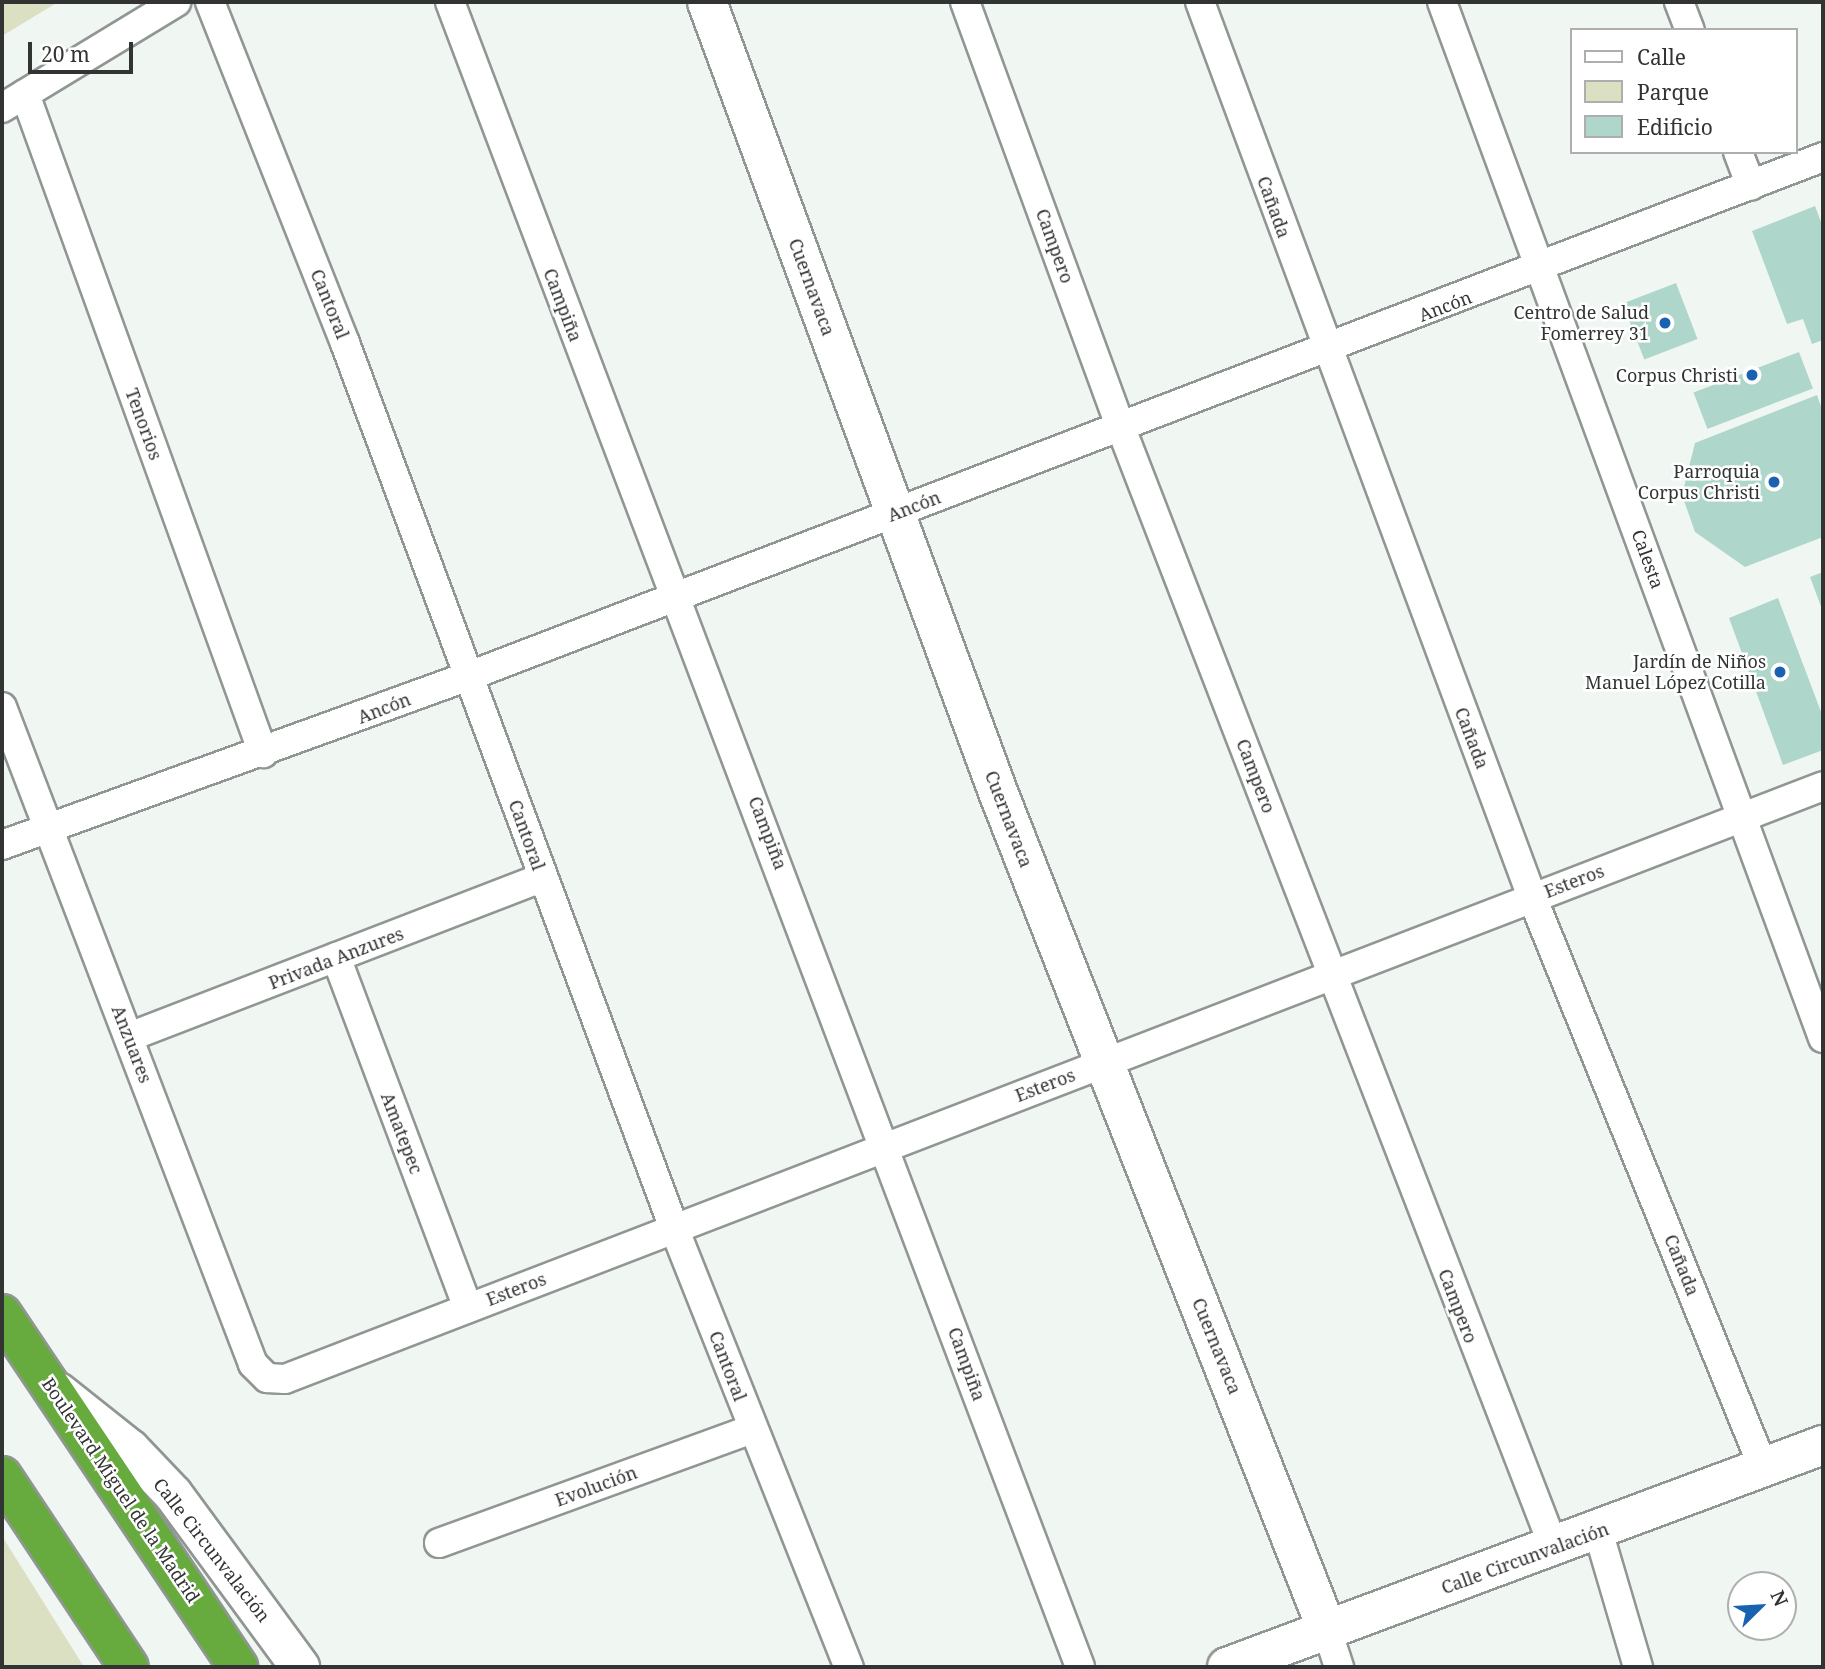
<!DOCTYPE html>
<html>
<head>
<meta charset="utf-8">
<style>
  body { margin:0 }
  #map { position:relative; width:1825px; height:1669px; overflow:hidden; background:#f0f7f2; font-family:"Noto Serif",serif }
  div>[style] { position:absolute }
  [style*='--x'] { left:calc(var(--x)*1px); top:calc(var(--y)*1px); width:calc(var(--w)*1px); rotate:calc(var(--a)*1deg) }
  .green>* { inset:0; background:#dae0c1 }
  .building>* { inset:0; background:#afd6ca; transform-origin:0 0 }
  .roads { filter:drop-shadow(2px 0 #909692) drop-shadow(-2px 0 #909692) drop-shadow(0 2px #909692) drop-shadow(0 -2px #909692) }
  .street>* { height:28px; margin:-14px; padding:0 14px; transform-origin:14px; border-radius:14px; background:#fff }
  .secondary>* { height:38px; margin:-19px; padding:0 19px; transform-origin:19px; border-radius:19px; background:#fff }
  .highway>* { height:38px; margin:-19px; padding:0 19px; transform-origin:19px; border-radius:19px; background:#67ab3e }
  .dots>* { width:19px; height:19px; translate:-50% -50%; box-sizing:border-box; border:4px solid #fff; border-radius:50% }
  span { translate:-50% -50%; white-space:nowrap; text-align:center; line-height:1.15; -webkit-text-stroke:5px #fff; paint-order:stroke }
  .street-label { font-size:18px; color:#313432 }
  .poi-label { font-size:18px; color:#313432 }
  .right { translate:-100% -50%; text-align:right }
  .frame { position:absolute; inset:0; border:4px solid #313432; pointer-events:none }
  .legend { position:absolute; left:1570px; top:28px; width:228px; height:126px; box-sizing:border-box; background:#fff; border:2px solid #adaead; margin:0; padding:9px 12px; list-style:none; font-size:21px; color:#313432 }
  .legend li { display:flex; align-items:center; gap:14px; height:35px }
  .legend b { width:35px; border:2px solid #adaead }
  .north { position:absolute; left:1727px; top:1571px; width:70px; height:70px; box-sizing:border-box; background:#fff; border:2px solid #adaead; border-radius:50%; rotate:66deg; font-size:19px; font-weight:700; line-height:28px; text-align:center; color:#313432 }
  .north::after { content:''; display:block; margin:auto; width:24px; height:32px; background:#1962b2; clip-path:polygon(50% 0,100% 100%,50% 72%,0 100%) }
  .scale { position:absolute; left:28px; top:42px; width:105px; height:32px; box-sizing:border-box; border:4px solid #313432; border-top:0; padding-left:9px; font-size:21px; line-height:24px; white-space:nowrap; color:#313432; -webkit-text-stroke:5px #fff; paint-order:stroke }
</style>
</head>
<body>
<div id="map">
  <div class="green">
    <div style="clip-path:polygon(2px 2px,58px 2px,2px 36px)"></div>
    <div style="clip-path:polygon(2px 1536px,84px 1667px,2px 1667px)"></div>
  </div>
  <div class="building">
    <div style="clip-path:polygon(1815px 206px,1823px 227px,1823px 340px,1812px 344px,1803px 319px,1787px 324px,1752px 231px)"></div>
    <div style="left:1676px;top:283px;width:60px;height:57px;rotate:69deg"></div>
    <div style="left:1799px;top:352px;width:39px;height:113px;rotate:69deg"></div>
    <div style="clip-path:polygon(1817px 395px,1823px 412px,1823px 537px,1745px 567px,1695px 532px,1682px 495px,1695px 443px)"></div>
    <div style="clip-path:polygon(1823px 572px,1823px 612px,1810px 577px)"></div>
    <div style="clip-path:polygon(1778px 598px,1823px 717px,1823px 750px,1783px 765px,1729px 618px)"></div>
  </div>
  <div class="roads">
    <div class="street">
      <div style="--x:210;--y:2;--w:367;--a:68.4"></div>
      <div style="--x:345;--y:343;--w:944;--a:69.61"></div>
      <div style="--x:674;--y:1228;--w:473;--a:68.3"></div>
      <div style="--x:450;--y:2;--w:1780;--a:69.27"></div>
      <div style="--x:965;--y:2;--w:454;--a:69.9"></div>
      <div style="--x:1121;--y:428;--w:1201;--a:68.86"></div>
      <div style="--x:1200;--y:2;--w:955;--a:69.65"></div>
      <div style="--x:1532;--y:897;--w:615;--a:67.94"></div>
      <div style="--x:1442;--y:2;--w:1104;--a:69.81"></div>
      <div style="--x:1679;--y:2;--w:30;--a:69"></div>
      <div style="--x:25;--y:94;--w:701;--a:70.14"></div>
      <div style="--x:2;--y:108;--w:204;--a:-31.3"></div>
      <div style="--x:1738;--y:152;--w:36;--a:69"></div>
      <div style="--x:2;--y:707;--w:703;--a:69.09"></div>
      <div style="--x:253;--y:1364;--w:20;--a:45"></div>
      <div style="--x:267;--y:1378;--w:18;--a:3"></div>
      <div style="--x:285;--y:1379;--w:1648;--a:-21.08"></div>
      <div style="--x:2;--y:845;--w:497;--a:-19.9"></div>
      <div style="--x:469;--y:676;--w:1450;--a:-20.97"></div>
      <div style="--x:336;--y:957;--w:375;--a:69.4"></div>
      <div style="--x:129;--y:1037;--w:443;--a:-21.1"></div>
      <div style="--x:1598;--y:1531;--w:142;--a:73.6"></div>
      <div style="--x:439;--y:1543;--w:333;--a:-20"></div>
      <div style="--x:1327;--y:1630;--w:39;--a:72"></div>
    </div>
    <div class="secondary">
      <div style="--x:707;--y:2;--w:842;--a:69.78"></div>
      <div style="--x:998;--y:792;--w:900;--a:68.56"></div>
      <div style="--x:58;--y:1392;--w:92;--a:38.4"></div>
      <div style="--x:130;--y:1449;--w:62;--a:46.3"></div>
      <div style="--x:173;--y:1494;--w:215;--a:53.7"></div>
      <div style="--x:1227;--y:1667;--w:636;--a:-20.43"></div>
    </div>
    <div class="highway">
      <div style="--x:2;--y:1314;--w:425;--a:56.2"></div>
      <div style="--x:2;--y:1476;--w:229;--a:56.4"></div>
    </div>
  </div>
  <div class="dots">
    <div style="left:1665px;top:323px;background:#1962b2"></div>
    <div style="left:1752px;top:375px;background:#1962b2"></div>
    <div style="left:1774px;top:482px;background:#1962b2"></div>
    <div style="left:1780px;top:672px;background:#1962b2"></div>
  </div>
  <div class="street-label">
    <span style="left:1274px;top:207px;rotate:70deg">Cañada</span>
    <span style="left:1055px;top:246px;rotate:70deg">Campero</span>
    <span style="left:812px;top:287px;rotate:70deg">Cuernavaca</span>
    <span style="left:330px;top:304px;rotate:68deg">Cantoral</span>
    <span style="left:563px;top:305px;rotate:69deg">Campiña</span>
    <span style="left:1445px;top:306px;rotate:-21deg">Ancón</span>
    <span style="left:144px;top:424px;rotate:70deg">Tenorios</span>
    <span style="left:914px;top:506px;rotate:-21deg">Ancón</span>
    <span style="left:1648px;top:559px;rotate:70deg">Calesta</span>
    <span style="left:384px;top:708px;rotate:-21deg">Ancón</span>
    <span style="left:1472px;top:738px;rotate:69deg">Cañada</span>
    <span style="left:1256px;top:776px;rotate:69deg">Campero</span>
    <span style="left:1009px;top:819px;rotate:69deg">Cuernavaca</span>
    <span style="left:768px;top:833px;rotate:69deg">Campiña</span>
    <span style="left:527px;top:835px;rotate:70deg">Cantoral</span>
    <span style="left:1574px;top:881px;rotate:-21deg">Esteros</span>
    <span style="left:336px;top:958px;rotate:-21deg">Privada Anzures</span>
    <span style="left:132px;top:1044px;rotate:69deg">Anzuares</span>
    <span style="left:1045px;top:1085px;rotate:-21deg">Esteros</span>
    <span style="left:402px;top:1133px;rotate:69deg">Amatepec</span>
    <span style="left:1682px;top:1265px;rotate:68deg">Cañada</span>
    <span style="left:516px;top:1289px;rotate:-21deg">Esteros</span>
    <span style="left:1458px;top:1306px;rotate:69deg">Campero</span>
    <span style="left:1217px;top:1346px;rotate:68deg">Cuernavaca</span>
    <span style="left:967px;top:1364px;rotate:70deg">Campiña</span>
    <span style="left:728px;top:1366px;rotate:69deg">Cantoral</span>
    <span style="left:596px;top:1486px;rotate:-20deg">Evolución</span>
    <span style="left:121px;top:1490px;rotate:56deg">Boulevard Miguel de la Madrid</span>
    <span style="left:212px;top:1550px;rotate:52deg">Calle Circunvalación</span>
    <span style="left:1525px;top:1558px;rotate:-20deg">Calle Circunvalación</span>
  </div>
  <div class="poi-label">
    <span class="right" style="left:1649px;top:323px">Centro de Salud<br>Fomerrey 31</span>
    <span class="right" style="left:1738px;top:375px">Corpus Christi</span>
    <span class="right" style="left:1760px;top:482px">Parroquia<br>Corpus Christi</span>
    <span class="right" style="left:1766px;top:672px">Jardín de Niños<br>Manuel López Cotilla</span>
  </div>
  <div class="frame"></div>
  <ul class="legend">
  <li><b style="height:9px;background:#fff"></b>Calle</li>
  <li><b style="height:19px;background:#dae0c1"></b>Parque</li>
  <li><b style="height:19px;background:#afd6ca"></b>Edificio</li>
  </ul>
  <div class="north">N</div>
  <div class="scale">20 m</div>
</div>
</body>
</html>
